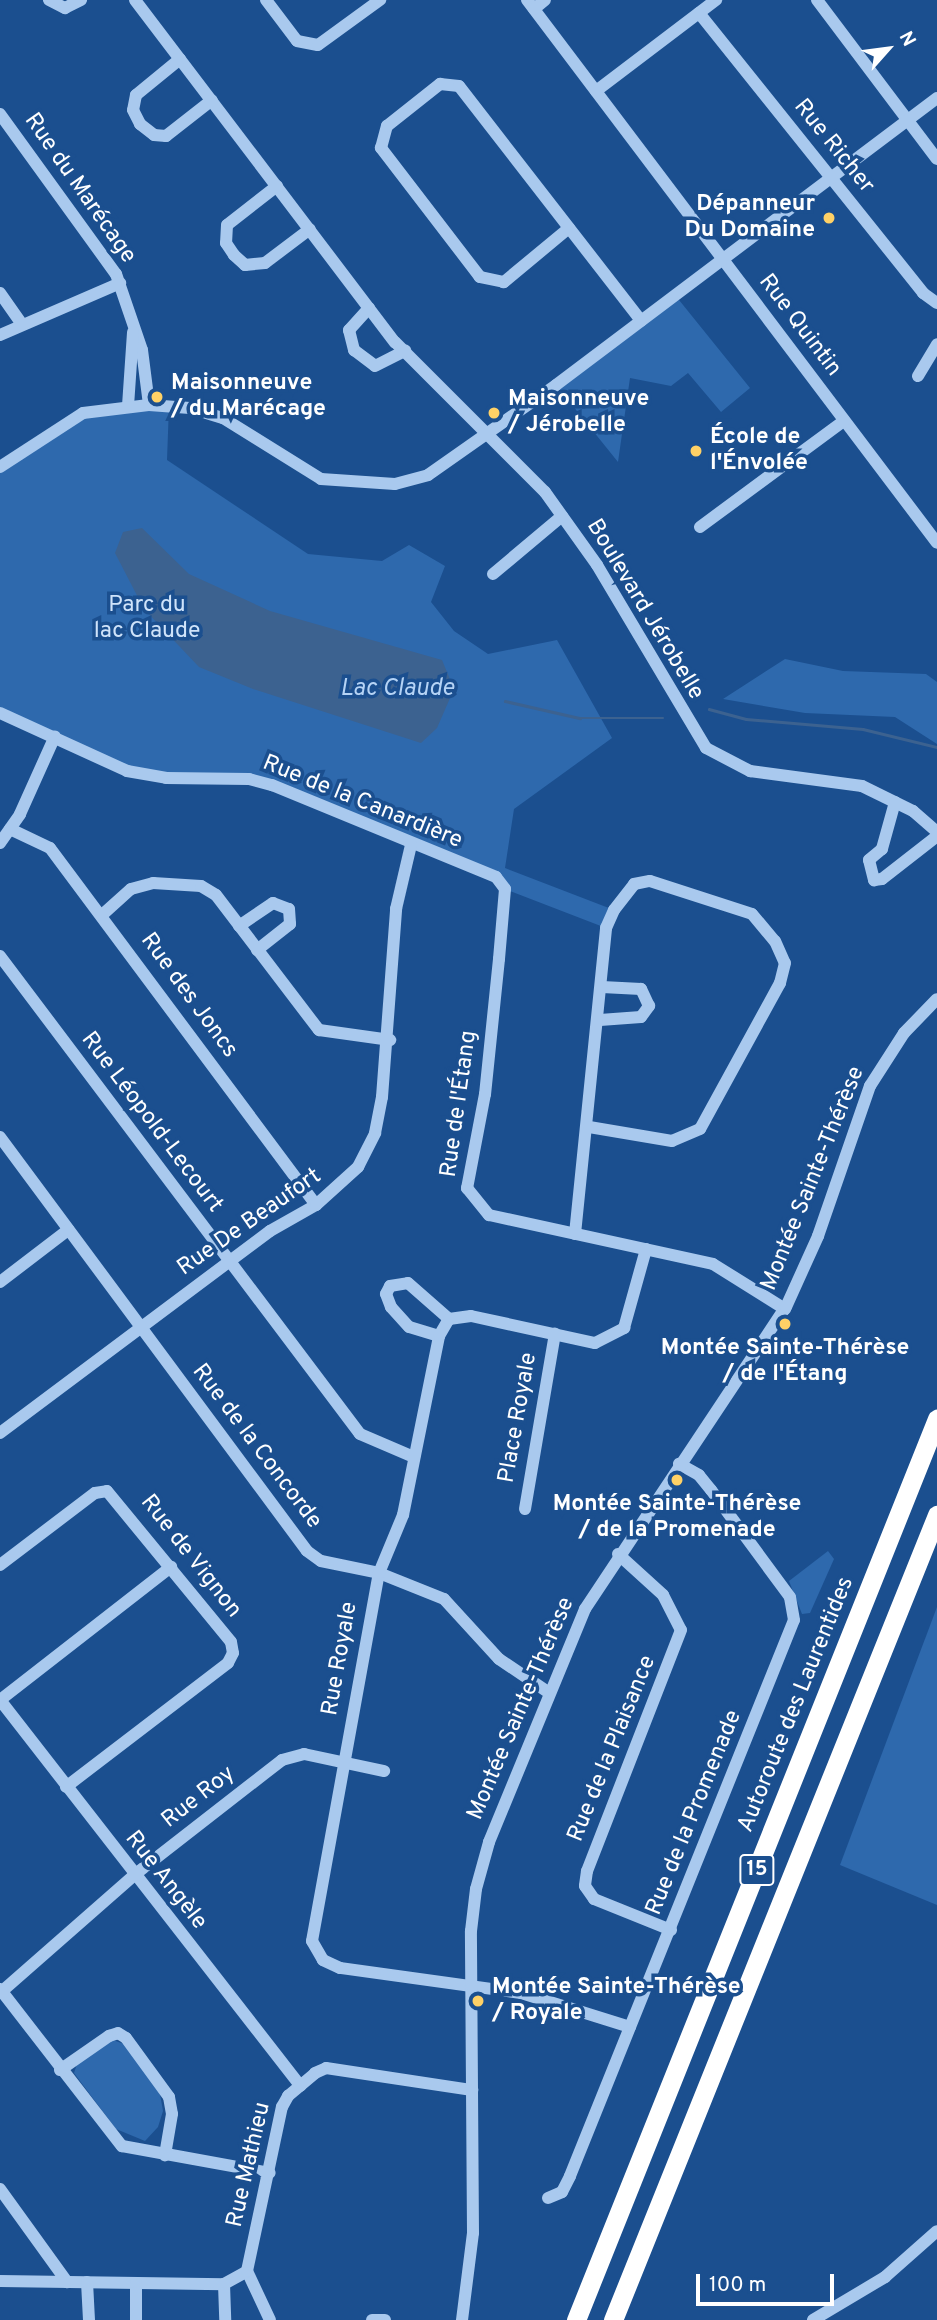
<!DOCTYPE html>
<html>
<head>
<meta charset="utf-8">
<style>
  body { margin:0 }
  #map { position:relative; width:937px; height:2320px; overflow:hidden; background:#1b4f8f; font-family:Overpass,sans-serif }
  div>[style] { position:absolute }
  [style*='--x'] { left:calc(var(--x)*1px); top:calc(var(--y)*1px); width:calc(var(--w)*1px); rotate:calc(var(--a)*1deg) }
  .green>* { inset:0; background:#2e69ad }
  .water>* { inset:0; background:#3c6290 }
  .stream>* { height:2.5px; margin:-1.25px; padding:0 1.25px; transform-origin:1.25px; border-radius:1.25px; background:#3c6290 }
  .minor>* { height:12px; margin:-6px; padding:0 6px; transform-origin:6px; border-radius:6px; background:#a9c9ee }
  .highway>* { height:19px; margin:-9.5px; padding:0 9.5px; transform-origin:9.5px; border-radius:9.5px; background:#fff }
  .dots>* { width:19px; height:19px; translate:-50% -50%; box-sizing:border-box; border:4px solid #1b4f8f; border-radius:50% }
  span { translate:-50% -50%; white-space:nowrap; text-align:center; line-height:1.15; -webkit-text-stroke:7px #1b4f8f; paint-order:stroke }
  .shield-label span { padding:2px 5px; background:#1b4f8f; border:2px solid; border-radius:5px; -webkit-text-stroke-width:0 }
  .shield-label { font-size:21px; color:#fff; font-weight:700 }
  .street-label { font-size:23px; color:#fff }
  .poi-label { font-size:23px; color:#fff; font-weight:700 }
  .right { translate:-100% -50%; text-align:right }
  .left { translate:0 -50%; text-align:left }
  .park-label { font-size:23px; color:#cfe3fa }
  .water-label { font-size:24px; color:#b5d3f5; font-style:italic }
  .north { position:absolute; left:853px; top:14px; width:70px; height:70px; -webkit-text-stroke:5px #1b4f8f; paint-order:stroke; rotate:62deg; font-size:19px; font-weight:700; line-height:28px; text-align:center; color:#fff }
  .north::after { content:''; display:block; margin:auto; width:24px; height:32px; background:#fff; clip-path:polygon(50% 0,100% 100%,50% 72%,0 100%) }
  .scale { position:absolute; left:696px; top:2274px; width:138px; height:32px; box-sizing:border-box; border:4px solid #fff; border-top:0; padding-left:9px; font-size:21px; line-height:24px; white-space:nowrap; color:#fff; -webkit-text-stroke:5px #1b4f8f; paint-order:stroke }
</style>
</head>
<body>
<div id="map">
  <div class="green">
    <div style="clip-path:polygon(675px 295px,750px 388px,721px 412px,688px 373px,671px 386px,630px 378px,618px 462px,556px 385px)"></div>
    <div style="clip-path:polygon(169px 406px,167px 460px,308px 554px,382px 561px,409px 545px,445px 566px,431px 602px,454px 631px,488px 654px,557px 640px,612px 738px,514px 809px,505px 868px,614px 910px,606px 928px,505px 889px,502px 883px,272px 785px,127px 771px,0 713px,0 467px,72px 418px)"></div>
    <div style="clip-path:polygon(785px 659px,843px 671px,926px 674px,937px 682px,937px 744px,895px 717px,805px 713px,723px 699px)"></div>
    <div style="clip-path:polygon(828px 1551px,834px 1559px,810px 1613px,802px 1614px,789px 1581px)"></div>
    <div style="clip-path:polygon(937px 1607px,937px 1905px,840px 1865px)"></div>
    <div style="clip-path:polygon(113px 2040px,124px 2044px,160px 2094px,163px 2111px,158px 2127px,145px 2141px,116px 2129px,74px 2073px,77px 2064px)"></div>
  </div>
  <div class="water">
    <div style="clip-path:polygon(142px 528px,189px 574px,270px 611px,442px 660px,454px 689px,437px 728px,421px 743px,253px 689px,199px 667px,144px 609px,115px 553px,123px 532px)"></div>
  </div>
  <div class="stream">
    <div style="--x:505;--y:701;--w:77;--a:12.8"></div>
    <div style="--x:580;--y:718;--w:83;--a:0"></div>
    <div style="--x:709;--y:709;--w:38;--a:15"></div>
    <div style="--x:746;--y:719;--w:117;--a:4.9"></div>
    <div style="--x:863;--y:729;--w:76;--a:13.7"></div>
  </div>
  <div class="minor">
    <div style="--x:49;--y:0;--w:18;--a:27"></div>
    <div style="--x:65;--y:8;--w:18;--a:-27"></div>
    <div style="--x:135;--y:0;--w:430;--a:52.8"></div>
    <div style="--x:395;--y:342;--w:212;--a:45"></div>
    <div style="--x:545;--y:492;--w:90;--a:54.5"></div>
    <div style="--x:597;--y:565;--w:213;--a:59.2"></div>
    <div style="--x:706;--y:748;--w:50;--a:27.6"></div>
    <div style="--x:750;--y:771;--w:113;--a:7.6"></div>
    <div style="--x:862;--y:786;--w:57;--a:26.1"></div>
    <div style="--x:913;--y:811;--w:32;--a:41"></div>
    <div style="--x:266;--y:0;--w:51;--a:52.9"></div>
    <div style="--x:297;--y:41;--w:21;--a:11"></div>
    <div style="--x:318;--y:45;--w:77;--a:-36"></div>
    <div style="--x:527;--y:0;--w:680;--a:52.94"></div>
    <div style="--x:817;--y:0;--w:199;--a:53"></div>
    <div style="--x:534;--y:9;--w:14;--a:-39"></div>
    <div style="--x:699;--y:13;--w:359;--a:51.3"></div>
    <div style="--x:923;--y:293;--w:17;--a:36"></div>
    <div style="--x:180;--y:59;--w:57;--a:140.7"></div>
    <div style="--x:136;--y:95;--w:15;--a:101"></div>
    <div style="--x:133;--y:110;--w:16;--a:63"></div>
    <div style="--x:140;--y:124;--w:18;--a:38"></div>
    <div style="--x:154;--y:135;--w:12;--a:5"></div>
    <div style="--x:166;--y:136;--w:58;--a:-38"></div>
    <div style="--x:596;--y:91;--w:151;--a:-37.2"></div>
    <div style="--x:0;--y:114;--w:198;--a:54.1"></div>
    <div style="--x:116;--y:274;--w:80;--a:71.1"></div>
    <div style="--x:142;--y:350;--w:55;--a:82.7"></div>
    <div style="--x:277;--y:186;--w:63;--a:142"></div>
    <div style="--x:227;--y:225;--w:18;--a:93"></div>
    <div style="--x:226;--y:243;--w:14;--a:56"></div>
    <div style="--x:234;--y:255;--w:15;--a:42"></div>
    <div style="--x:245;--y:265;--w:20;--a:-6"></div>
    <div style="--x:265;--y:263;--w:56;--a:-37.1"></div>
    <div style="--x:569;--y:228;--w:85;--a:140.3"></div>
    <div style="--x:504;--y:282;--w:25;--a:-168"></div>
    <div style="--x:480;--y:277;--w:163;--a:-127.5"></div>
    <div style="--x:381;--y:148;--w:23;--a:-75"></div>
    <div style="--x:387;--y:126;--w:68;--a:-38.4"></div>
    <div style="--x:440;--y:84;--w:19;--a:6"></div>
    <div style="--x:459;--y:86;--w:297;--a:52.2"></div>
    <div style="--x:0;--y:293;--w:37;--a:55"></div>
    <div style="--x:369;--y:308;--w:30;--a:132"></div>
    <div style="--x:349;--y:330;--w:21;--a:76"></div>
    <div style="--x:354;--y:350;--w:26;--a:37"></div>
    <div style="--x:375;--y:366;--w:34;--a:-27"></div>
    <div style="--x:0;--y:335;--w:131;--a:-23.4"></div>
    <div style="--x:918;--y:376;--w:37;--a:-59"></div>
    <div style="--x:128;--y:406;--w:74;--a:-86.1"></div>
    <div style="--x:0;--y:467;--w:99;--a:-33"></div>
    <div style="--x:83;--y:413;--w:66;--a:-6.9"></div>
    <div style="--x:149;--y:405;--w:41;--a:4.2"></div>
    <div style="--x:190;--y:408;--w:34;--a:17"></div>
    <div style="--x:223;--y:418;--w:115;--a:31.9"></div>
    <div style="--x:321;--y:479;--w:74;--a:3.9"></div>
    <div style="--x:395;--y:484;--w:34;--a:-15"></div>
    <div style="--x:428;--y:475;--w:156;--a:-35.1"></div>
    <div style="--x:556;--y:385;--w:477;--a:-37"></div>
    <div style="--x:700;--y:527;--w:179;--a:-36.4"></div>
    <div style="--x:493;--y:574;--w:90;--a:-40"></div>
    <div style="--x:0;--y:713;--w:140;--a:24.5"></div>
    <div style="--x:127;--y:771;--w:40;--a:10"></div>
    <div style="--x:166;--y:778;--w:83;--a:0.7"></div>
    <div style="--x:249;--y:779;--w:24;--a:15"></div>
    <div style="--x:272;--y:785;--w:242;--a:22.3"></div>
    <div style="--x:496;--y:877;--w:15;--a:53"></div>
    <div style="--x:505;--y:889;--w:70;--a:94.9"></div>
    <div style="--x:499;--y:959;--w:136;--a:95.9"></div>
    <div style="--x:485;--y:1094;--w:96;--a:100.8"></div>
    <div style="--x:467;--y:1188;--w:35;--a:51"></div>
    <div style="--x:489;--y:1215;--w:229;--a:12.3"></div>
    <div style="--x:713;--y:1264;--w:85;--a:32"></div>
    <div style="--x:895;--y:802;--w:49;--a:105.5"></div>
    <div style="--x:882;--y:849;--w:17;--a:140"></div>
    <div style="--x:869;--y:860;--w:21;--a:76"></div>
    <div style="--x:874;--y:880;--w:8;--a:-7"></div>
    <div style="--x:882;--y:879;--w:70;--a:-38"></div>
    <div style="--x:10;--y:829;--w:44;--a:25.4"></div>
    <div style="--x:50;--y:848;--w:445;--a:53.3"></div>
    <div style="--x:0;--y:843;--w:35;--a:-55"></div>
    <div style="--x:20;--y:814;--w:85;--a:-65.8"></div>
    <div style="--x:102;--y:915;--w:39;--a:-42"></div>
    <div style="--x:131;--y:889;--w:23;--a:-15"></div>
    <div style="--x:153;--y:883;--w:48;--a:3.6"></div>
    <div style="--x:201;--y:886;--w:17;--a:31"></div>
    <div style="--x:216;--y:895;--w:170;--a:52.7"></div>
    <div style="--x:319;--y:1030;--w:72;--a:8"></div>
    <div style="--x:239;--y:926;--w:41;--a:-34.1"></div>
    <div style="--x:273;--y:903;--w:17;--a:21"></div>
    <div style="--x:289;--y:909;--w:15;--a:86"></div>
    <div style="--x:290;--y:924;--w:42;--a:141.8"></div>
    <div style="--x:0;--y:956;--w:598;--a:53.02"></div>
    <div style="--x:360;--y:1434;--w:59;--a:23.1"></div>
    <div style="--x:600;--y:1020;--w:41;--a:-4.2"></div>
    <div style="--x:641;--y:1017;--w:14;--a:-54"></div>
    <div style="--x:649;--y:1006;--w:19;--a:-115"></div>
    <div style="--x:641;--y:989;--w:39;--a:-177"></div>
    <div style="--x:0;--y:1137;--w:515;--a:53.44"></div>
    <div style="--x:307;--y:1551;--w:17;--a:36"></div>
    <div style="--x:321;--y:1561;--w:59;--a:11.7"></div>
    <div style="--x:379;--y:1573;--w:70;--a:21.8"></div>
    <div style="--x:444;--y:1599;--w:81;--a:47.5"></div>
    <div style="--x:499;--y:1659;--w:59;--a:34"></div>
    <div style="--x:575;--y:1234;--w:308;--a:-84.2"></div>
    <div style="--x:606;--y:928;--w:20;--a:-66"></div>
    <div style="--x:614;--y:910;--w:33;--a:-52"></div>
    <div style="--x:634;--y:884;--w:16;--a:-11"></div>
    <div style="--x:650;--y:881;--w:107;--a:17.9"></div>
    <div style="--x:752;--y:914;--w:35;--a:50"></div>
    <div style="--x:775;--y:941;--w:24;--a:66"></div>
    <div style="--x:785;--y:963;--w:21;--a:104"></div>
    <div style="--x:780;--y:983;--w:166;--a:118.7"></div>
    <div style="--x:700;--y:1129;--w:30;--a:157"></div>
    <div style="--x:672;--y:1141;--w:84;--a:-170.4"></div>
    <div style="--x:0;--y:1282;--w:86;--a:-37.4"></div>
    <div style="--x:439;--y:1336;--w:31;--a:-163"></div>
    <div style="--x:409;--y:1327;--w:27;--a:-132"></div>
    <div style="--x:391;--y:1307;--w:14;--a:-111"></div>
    <div style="--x:386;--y:1294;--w:9;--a:-63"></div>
    <div style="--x:390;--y:1286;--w:18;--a:-9"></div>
    <div style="--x:408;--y:1283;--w:55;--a:41.3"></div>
    <div style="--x:0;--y:1433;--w:337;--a:-36.8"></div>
    <div style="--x:270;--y:1231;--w:53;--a:-29.5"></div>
    <div style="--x:316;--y:1205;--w:57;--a:-42.1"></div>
    <div style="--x:358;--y:1167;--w:38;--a:-63"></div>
    <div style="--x:375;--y:1133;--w:37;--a:-79"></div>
    <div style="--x:382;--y:1097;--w:189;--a:-85.7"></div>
    <div style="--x:396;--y:909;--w:66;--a:-76.8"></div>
    <div style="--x:525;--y:1509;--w:178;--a:-80.3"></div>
    <div style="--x:618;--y:1554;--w:61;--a:42.3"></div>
    <div style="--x:663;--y:1595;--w:39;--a:63"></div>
    <div style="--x:681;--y:1630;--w:259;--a:111.3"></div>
    <div style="--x:587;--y:1871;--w:15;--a:98"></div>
    <div style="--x:585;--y:1886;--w:16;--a:55"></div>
    <div style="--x:594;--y:1899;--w:83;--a:21.9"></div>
    <div style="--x:0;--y:1565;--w:119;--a:-37.2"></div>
    <div style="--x:95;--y:1493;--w:12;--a:-9"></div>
    <div style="--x:107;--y:1491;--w:195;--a:50.6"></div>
    <div style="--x:231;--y:1642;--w:11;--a:80"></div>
    <div style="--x:233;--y:1653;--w:11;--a:117"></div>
    <div style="--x:228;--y:1663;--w:204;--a:142.6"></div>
    <div style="--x:0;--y:1700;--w:489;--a:52.1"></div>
    <div style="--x:0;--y:1700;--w:217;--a:-37.9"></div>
    <div style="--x:0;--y:1989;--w:199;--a:52.2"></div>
    <div style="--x:122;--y:2146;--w:150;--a:10.3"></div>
    <div style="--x:0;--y:1993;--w:177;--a:-41.3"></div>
    <div style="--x:133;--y:1876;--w:189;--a:-37.9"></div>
    <div style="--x:282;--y:1760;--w:23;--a:-15"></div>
    <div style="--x:304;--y:1754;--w:82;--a:12"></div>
    <div style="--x:630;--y:2027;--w:114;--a:-162.7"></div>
    <div style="--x:521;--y:1993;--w:183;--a:-172.1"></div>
    <div style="--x:340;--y:1968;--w:19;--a:-155"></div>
    <div style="--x:323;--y:1960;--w:22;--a:-120"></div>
    <div style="--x:312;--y:1941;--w:374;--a:-79.7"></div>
    <div style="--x:379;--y:1573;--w:63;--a:-67.5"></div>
    <div style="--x:403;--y:1515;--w:183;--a:-78.6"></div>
    <div style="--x:439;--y:1336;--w:20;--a:-60"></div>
    <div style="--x:449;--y:1319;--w:22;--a:-8"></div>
    <div style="--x:471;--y:1316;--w:127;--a:12.3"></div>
    <div style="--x:595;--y:1343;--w:33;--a:-27"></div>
    <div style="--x:624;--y:1328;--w:82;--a:-74.4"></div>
    <div style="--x:60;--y:2070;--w:60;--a:-34.8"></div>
    <div style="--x:109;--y:2036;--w:9;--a:-18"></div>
    <div style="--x:118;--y:2033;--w:9;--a:32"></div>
    <div style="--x:126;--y:2038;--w:73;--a:53.9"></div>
    <div style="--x:169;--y:2097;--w:17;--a:80"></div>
    <div style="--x:172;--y:2114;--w:42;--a:99.7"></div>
    <div style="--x:0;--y:2189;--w:115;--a:54.2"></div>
    <div style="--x:548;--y:2198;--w:15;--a:-23"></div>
    <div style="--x:562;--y:2192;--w:18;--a:-63"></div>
    <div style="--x:570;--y:2176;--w:599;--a:-68.06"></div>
    <div style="--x:794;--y:1620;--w:23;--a:-100"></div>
    <div style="--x:790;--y:1597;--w:133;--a:-126.4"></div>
    <div style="--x:711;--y:1490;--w:19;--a:-129"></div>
    <div style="--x:699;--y:1475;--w:23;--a:-151"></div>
    <div style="--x:247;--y:2271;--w:54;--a:64.9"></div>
    <div style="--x:0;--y:2281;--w:224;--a:0.8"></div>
    <div style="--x:224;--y:2284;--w:26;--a:-29"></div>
    <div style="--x:247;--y:2271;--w:168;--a:-78"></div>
    <div style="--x:282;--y:2107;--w:13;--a:-61"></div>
    <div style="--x:288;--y:2096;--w:35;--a:-40"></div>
    <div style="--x:315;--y:2073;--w:12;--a:-24"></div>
    <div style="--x:326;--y:2068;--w:148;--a:8.6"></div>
    <div style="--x:87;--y:2282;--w:38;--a:87"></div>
    <div style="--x:136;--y:2283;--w:37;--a:90"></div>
    <div style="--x:224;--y:2284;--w:36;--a:88"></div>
    <div style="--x:372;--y:2320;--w:13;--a:0"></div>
    <div style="--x:462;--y:2320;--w:88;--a:-82.8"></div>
    <div style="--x:473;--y:2233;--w:302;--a:-90.4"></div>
    <div style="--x:471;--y:1931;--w:42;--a:-83.2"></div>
    <div style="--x:476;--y:1889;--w:49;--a:-74.5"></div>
    <div style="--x:489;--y:1842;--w:252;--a:-67.6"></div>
    <div style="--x:585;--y:1609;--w:363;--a:-56.4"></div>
    <div style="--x:786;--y:1307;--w:78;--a:-65.7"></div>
    <div style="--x:818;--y:1236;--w:159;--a:-70.9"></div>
    <div style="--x:870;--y:1086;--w:63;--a:-57.3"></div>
    <div style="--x:904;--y:1033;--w:47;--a:-45.9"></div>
    <div style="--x:813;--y:2320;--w:84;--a:-30.8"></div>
    <div style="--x:885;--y:2277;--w:69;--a:-41.5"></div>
  </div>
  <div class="highway">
    <div style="--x:576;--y:2320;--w:971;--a:-68.17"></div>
    <div style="--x:613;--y:2320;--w:868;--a:-68.08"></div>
  </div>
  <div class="dots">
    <div style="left:829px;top:218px;background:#ffd166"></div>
    <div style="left:157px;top:397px;background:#ffd166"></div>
    <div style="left:494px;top:413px;background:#ffd166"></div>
    <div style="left:696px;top:451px;background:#ffd166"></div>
    <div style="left:785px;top:1324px;background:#ffd166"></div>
    <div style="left:677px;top:1480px;background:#ffd166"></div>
    <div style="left:478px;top:2001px;background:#ffd166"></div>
  </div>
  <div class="shield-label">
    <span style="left:757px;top:1870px">15</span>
  </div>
  <div class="street-label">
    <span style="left:833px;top:147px;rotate:51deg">Rue Richer</span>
    <span style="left:79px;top:189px;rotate:55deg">Rue du Marécage</span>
    <span style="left:799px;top:326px;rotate:53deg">Rue Quintin</span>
    <span style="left:644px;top:610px;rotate:59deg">Boulevard Jérobelle</span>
    <span style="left:362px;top:803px;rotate:22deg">Rue de la Canardière</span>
    <span style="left:188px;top:996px;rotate:54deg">Rue des Joncs</span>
    <span style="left:460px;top:1104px;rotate:-82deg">Rue de l'Étang</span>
    <span style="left:151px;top:1123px;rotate:53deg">Rue Léopold-Lecourt</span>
    <span style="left:814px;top:1179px;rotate:-68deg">Montée Sainte-Thérèse</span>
    <span style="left:250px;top:1223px;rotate:-35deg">Rue De Beaufort</span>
    <span style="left:519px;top:1418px;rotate:-80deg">Place Royale</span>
    <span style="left:256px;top:1447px;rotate:53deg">Rue de la Concorde</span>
    <span style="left:190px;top:1557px;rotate:52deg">Rue de Vignon</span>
    <span style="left:341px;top:1659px;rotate:-80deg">Rue Royale</span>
    <span style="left:797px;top:1705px;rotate:-68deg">Autoroute des Laurentides</span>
    <span style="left:522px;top:1709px;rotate:-67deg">Montée Sainte-Thérèse</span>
    <span style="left:613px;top:1749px;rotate:-68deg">Rue de la Plaisance</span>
    <span style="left:199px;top:1798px;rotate:-38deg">Rue Roy</span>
    <span style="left:695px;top:1813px;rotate:-68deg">Rue de la Promenade</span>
    <span style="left:165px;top:1881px;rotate:52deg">Rue Angèle</span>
    <span style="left:250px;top:2165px;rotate:-77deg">Rue Mathieu</span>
  </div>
  <div class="poi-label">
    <span class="right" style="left:815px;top:218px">Dépanneur<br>Du Domaine</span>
    <span class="left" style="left:171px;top:397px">Maisonneuve<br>/ du Marécage</span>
    <span class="left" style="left:508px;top:413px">Maisonneuve<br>/ Jérobelle</span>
    <span class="left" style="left:710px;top:451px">École de<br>l'Énvolée</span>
    <span style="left:785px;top:1362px">Montée Sainte-Thérèse<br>/ de l'Étang</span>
    <span style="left:677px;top:1518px">Montée Sainte-Thérèse<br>/ de la Promenade</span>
    <span class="left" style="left:492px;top:2001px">Montée Sainte-Thérèse<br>/ Royale</span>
  </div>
  <div class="park-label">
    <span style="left:147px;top:619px">Parc du<br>lac Claude</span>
  </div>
  <div class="water-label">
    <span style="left:397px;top:690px">Lac Claude</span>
  </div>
  <div class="north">N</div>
  <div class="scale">100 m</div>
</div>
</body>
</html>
